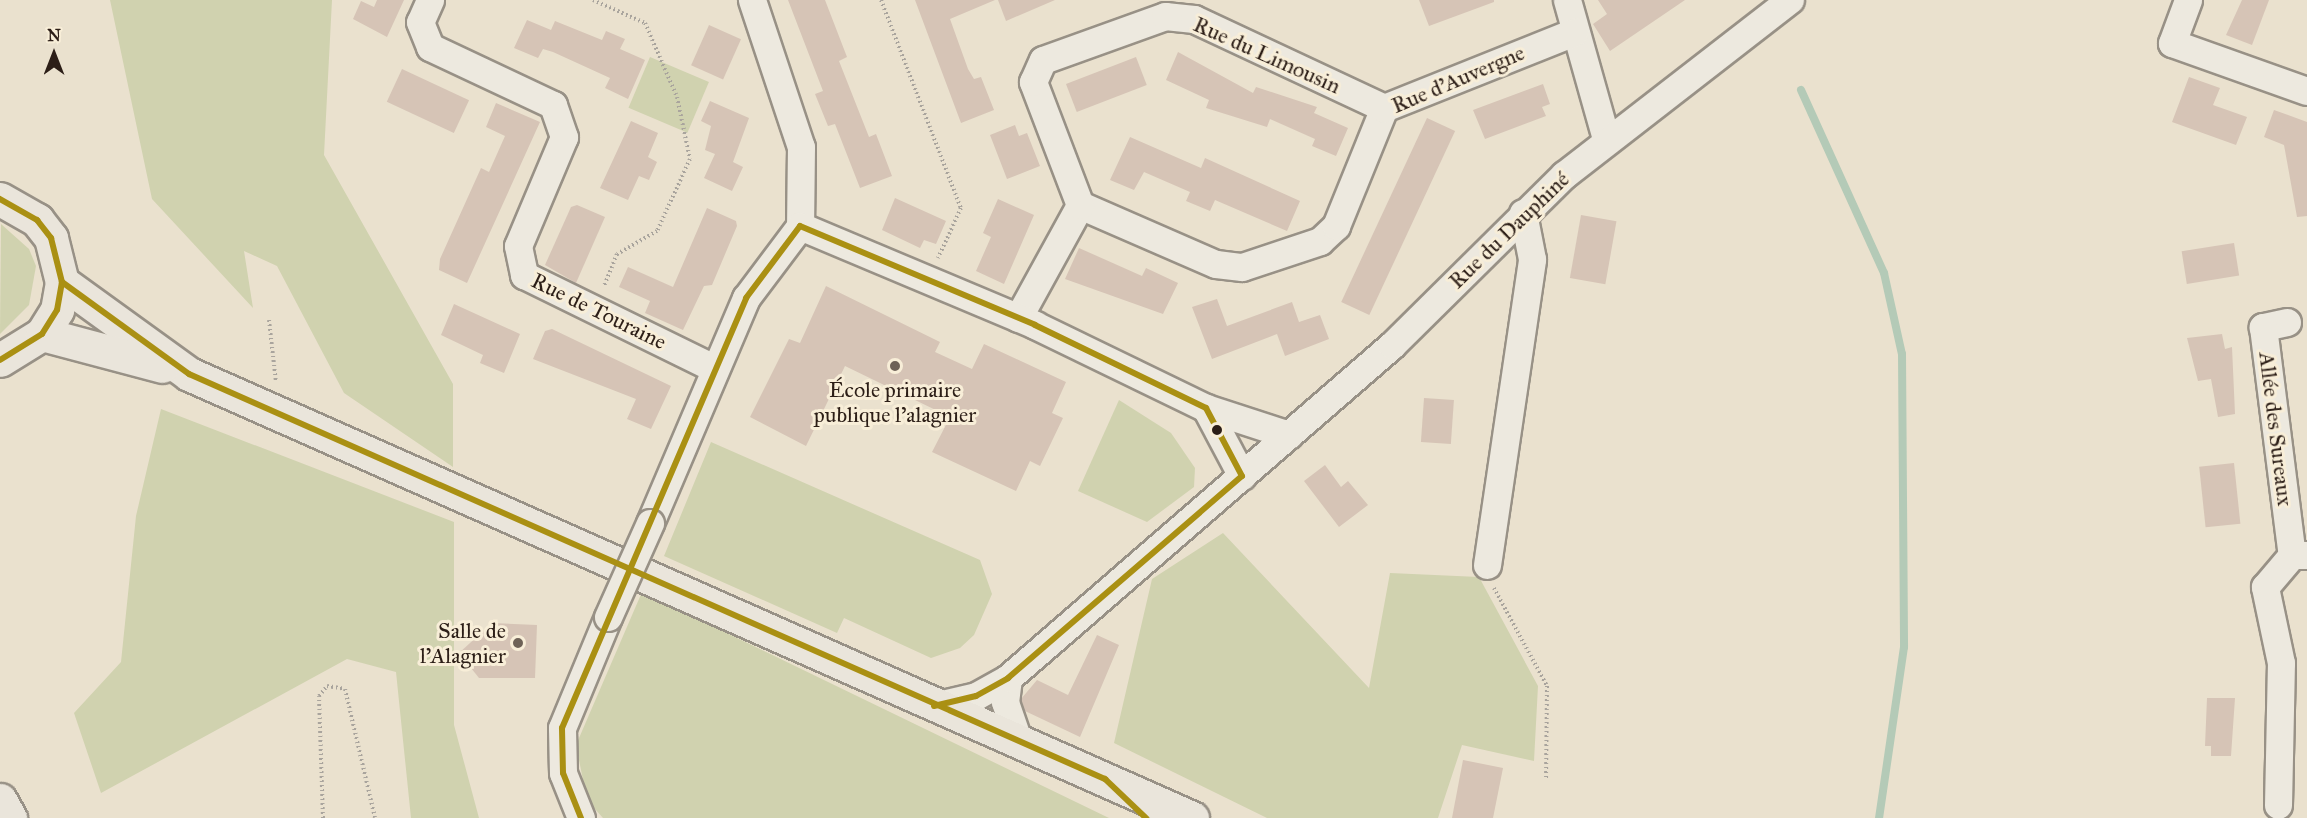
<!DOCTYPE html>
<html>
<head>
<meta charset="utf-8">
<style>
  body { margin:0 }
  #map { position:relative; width:2307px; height:818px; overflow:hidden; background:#eae1ce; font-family:"IM FELL Great Primer",serif }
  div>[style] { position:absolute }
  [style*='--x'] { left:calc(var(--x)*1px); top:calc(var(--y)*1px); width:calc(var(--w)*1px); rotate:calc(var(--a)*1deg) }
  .green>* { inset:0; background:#d0d2af; transform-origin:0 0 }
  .stream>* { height:8px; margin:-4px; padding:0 4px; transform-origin:4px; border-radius:4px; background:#b4cab7 }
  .building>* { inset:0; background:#d6c4b6; transform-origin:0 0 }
  .path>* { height:4px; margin-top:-2px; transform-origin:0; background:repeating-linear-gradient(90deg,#a9a49d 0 1.5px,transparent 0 4.5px) }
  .roads { filter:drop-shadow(2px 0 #989186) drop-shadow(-2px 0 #989186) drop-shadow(0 2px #989186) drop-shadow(0 -2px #989186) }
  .minor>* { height:27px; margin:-13.5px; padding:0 13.5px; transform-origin:13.5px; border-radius:13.5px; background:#ede9df }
  .major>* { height:33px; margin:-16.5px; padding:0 16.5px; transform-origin:16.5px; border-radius:16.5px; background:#eae5db }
  .bridges { filter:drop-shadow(2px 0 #989186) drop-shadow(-2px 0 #989186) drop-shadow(0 2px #989186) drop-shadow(0 -2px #989186) }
  .minor-bridge>* { height:27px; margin:-13.5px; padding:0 13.5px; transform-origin:13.5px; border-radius:13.5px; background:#ede9df }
  .bus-1>* { height:6px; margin:-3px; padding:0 3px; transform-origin:3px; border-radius:3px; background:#aa9013 }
  .dots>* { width:16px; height:16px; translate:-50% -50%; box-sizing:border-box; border:3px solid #f8eed8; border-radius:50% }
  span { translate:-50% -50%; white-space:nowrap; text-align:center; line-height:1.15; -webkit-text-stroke:6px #f8eed8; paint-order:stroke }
  .street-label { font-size:22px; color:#2c1e17 }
  .poi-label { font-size:22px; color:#2c1e17 }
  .right { translate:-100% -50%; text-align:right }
  .north { position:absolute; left:24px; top:24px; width:60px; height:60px; -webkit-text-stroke:4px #f8eed8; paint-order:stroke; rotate:0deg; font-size:16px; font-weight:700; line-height:24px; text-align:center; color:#2c1e17 }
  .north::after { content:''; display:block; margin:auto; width:21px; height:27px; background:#2c1e17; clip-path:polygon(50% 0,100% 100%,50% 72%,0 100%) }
</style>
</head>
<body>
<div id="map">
  <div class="green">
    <div style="clip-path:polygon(110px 0,332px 0,324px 155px,453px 384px,453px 467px,344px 393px,277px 266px,244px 251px,253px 308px,152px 199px)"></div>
    <div style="left:650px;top:57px;width:64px;height:55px;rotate:23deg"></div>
    <div style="clip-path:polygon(1px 224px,29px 249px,36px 266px,29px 305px,0 334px)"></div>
    <div style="clip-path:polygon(1119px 400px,1171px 433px,1195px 468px,1194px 487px,1147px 522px,1078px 491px)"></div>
    <div style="clip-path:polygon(161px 409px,454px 522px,454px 725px,479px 818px,411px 818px,396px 672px,347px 659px,101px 793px,74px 713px,121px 662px,136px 516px)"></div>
    <div style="clip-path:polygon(711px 442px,980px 560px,992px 594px,974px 635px,960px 648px,931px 658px,844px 618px,837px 633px,664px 556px)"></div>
    <div style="clip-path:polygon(1223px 533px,1369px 688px,1390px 573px,1479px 577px,1538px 686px,1534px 761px,1462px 745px,1438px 818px,1267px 818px,1114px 743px,1152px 579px)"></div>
    <div style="clip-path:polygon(642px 592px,1047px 788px,1109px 818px,603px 818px,587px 800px,576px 745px)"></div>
  </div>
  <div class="stream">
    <div style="--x:1801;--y:90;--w:201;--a:65.6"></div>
    <div style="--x:1884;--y:273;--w:83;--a:77.5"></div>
    <div style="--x:1902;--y:354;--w:293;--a:89.6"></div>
    <div style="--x:1904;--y:647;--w:173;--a:98.3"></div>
  </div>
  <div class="building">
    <div style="clip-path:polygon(377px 0,404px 0,387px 37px,353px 19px,361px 1px,374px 7px)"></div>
    <div style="clip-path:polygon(788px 0,825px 0,847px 57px,839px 61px,869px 137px,876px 134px,892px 176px,860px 188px,835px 124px,828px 126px,815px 94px,823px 91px)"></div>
    <div style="clip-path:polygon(915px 0,995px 0,950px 19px,968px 69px,974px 79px,981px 77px,994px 110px,961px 123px)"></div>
    <div style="clip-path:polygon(998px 0,1055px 0,1006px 21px)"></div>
    <div style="clip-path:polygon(1419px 0,1494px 0,1494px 2px,1429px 26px)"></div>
    <div style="clip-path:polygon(1598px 0,1685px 0,1610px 51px,1593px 24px,1607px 14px)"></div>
    <div style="clip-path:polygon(2242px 0,2269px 0,2252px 45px,2226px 35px)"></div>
    <div style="clip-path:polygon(527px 20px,551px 30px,555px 21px,602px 40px,606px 31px,625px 39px,620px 49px,645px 60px,628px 99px,605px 88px,610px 78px,553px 52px,543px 49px,538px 58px,514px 48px)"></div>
    <div style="left:709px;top:25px;width:35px;height:44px;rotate:24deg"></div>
    <div style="clip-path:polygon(1178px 52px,1253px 93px,1256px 87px,1317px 107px,1314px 113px,1348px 128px,1336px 156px,1312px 146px,1315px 139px,1270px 119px,1267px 127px,1206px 108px,1209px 100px,1166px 80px)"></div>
    <div style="left:1136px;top:57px;width:30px;height:75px;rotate:69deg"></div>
    <div style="left:402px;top:69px;width:74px;height:36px;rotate:25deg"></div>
    <div style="clip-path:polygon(2189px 77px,2220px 88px,2213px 105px,2247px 117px,2236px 145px,2172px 122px)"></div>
    <div style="clip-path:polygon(1543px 84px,1550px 104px,1542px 107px,1546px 116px,1485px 139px,1473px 110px)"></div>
    <div style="clip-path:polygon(710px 101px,749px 118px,733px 162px,743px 167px,732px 191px,704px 178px,715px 154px,705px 150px,711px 126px,701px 121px)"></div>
    <div style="clip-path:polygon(496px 103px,540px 122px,467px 283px,439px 270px,440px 259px,481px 168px,489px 172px,505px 136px,486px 127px)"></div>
    <div style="clip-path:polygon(2274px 110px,2307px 122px,2307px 216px,2297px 217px,2284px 145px,2264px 137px)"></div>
    <div style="left:1427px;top:118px;width:31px;height:203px;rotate:25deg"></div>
    <div style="clip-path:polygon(631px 121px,658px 133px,648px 157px,657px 162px,649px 180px,639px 176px,628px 200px,600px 188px)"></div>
    <div style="clip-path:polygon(1015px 125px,1019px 136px,1027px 133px,1040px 166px,1007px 179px,990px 135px)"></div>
    <div style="clip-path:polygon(1130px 137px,1201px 168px,1205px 158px,1300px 201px,1287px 231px,1215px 200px,1210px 211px,1186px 201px,1190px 192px,1144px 172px,1134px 190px,1110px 180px)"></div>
    <div style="clip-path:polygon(895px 198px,946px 221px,936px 244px,924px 240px,920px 248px,882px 230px)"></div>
    <div style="clip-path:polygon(998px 199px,1034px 215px,1004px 284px,976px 271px,991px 237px,983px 233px)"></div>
    <div style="clip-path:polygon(577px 205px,605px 217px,576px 283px,545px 265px,571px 207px)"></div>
    <div style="clip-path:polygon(707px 208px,736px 221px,737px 226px,712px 285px,704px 286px,683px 330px,645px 313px,650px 301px,619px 287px,628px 267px,673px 287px)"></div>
    <div style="left:1581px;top:215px;width:36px;height:64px;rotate:10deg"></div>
    <div style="left:2234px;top:243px;width:33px;height:53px;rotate:81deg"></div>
    <div style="clip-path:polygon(1079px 248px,1142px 276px,1146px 268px,1178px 283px,1163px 314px,1065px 279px)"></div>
    <div style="clip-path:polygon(826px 286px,940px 342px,935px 352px,972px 369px,984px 344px,1066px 382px,1052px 413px,1063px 418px,1040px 466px,1030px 461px,1016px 491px,932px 452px,950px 417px,845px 366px,806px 446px,750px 417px,789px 339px,800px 343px)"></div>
    <div style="clip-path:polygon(1217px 299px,1227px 326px,1292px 302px,1299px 322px,1320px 315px,1329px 339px,1285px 356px,1277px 334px,1212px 359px,1192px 307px)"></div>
    <div style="clip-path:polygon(454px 304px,520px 334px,504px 373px,480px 363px,483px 355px,441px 335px)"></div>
    <div style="clip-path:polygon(552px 329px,671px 386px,651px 429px,627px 419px,636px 399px,533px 359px,545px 331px)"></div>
    <div style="clip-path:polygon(2222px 334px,2225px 349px,2232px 347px,2235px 414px,2218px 417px,2211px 379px,2198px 381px,2187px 338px)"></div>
    <div style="left:1424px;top:398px;width:30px;height:44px;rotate:4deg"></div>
    <div style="left:2234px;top:463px;width:61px;height:35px;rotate:84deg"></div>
    <div style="clip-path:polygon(1325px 465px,1341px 487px,1348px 481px,1368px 505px,1339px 527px,1304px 481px)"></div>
    <div style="clip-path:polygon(492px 623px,537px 625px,535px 678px,479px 678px,459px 653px)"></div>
    <div style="clip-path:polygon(1097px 635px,1119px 645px,1080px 737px,1025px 711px,1021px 699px,1037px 680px,1068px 695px)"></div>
    <div style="clip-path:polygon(2207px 698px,2235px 698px,2231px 756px,2211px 756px,2211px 746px,2205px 746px)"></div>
    <div style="clip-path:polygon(1463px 760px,1503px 768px,1493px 818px,1452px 818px)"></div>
  </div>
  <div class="path">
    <div style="--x:593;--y:0;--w:57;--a:23.9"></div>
    <div style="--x:645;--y:23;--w:81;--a:66.6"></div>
    <div style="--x:677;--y:97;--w:63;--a:78.2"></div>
    <div style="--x:690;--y:159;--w:79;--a:114.6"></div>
    <div style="--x:657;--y:231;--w:46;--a:150.1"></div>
    <div style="--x:617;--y:254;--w:35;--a:112"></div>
    <div style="--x:881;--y:0;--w:223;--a:69"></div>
    <div style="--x:961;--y:208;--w:55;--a:114.7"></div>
    <div style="--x:269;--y:320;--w:62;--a:83.6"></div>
    <div style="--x:1494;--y:588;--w:111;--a:61.6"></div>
    <div style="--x:1547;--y:686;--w:94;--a:90.6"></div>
    <div style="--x:323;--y:818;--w:122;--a:-91.9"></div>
    <div style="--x:319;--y:696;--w:13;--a:-51"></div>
    <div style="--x:327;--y:686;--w:18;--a:9"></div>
    <div style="--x:345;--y:689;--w:132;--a:76.9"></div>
  </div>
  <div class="roads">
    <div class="minor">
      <div style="--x:430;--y:0;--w:24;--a:114"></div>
      <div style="--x:420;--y:22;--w:27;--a:68"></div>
      <div style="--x:430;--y:47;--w:136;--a:25.2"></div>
      <div style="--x:553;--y:105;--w:34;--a:71"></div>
      <div style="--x:564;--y:137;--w:118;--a:112.9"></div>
      <div style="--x:518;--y:246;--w:30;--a:78"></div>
      <div style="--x:524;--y:275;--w:212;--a:26.1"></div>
      <div style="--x:752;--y:0;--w:155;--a:71.6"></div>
      <div style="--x:801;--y:147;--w:79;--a:90.7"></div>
      <div style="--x:1567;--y:0;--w:144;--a:74.3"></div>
      <div style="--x:2188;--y:0;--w:46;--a:110.4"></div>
      <div style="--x:2172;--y:43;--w:143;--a:19.6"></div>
      <div style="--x:1080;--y:205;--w:148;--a:23.5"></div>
      <div style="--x:1216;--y:264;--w:26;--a:7"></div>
      <div style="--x:1242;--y:267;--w:82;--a:-18.4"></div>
      <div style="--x:1320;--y:241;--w:22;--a:-43"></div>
      <div style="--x:1336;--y:226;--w:127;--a:-67.9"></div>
      <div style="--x:1384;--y:108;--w:205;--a:-21.8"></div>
      <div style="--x:1018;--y:318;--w:129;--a:-61.2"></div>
      <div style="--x:1080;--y:205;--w:132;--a:-110.9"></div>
      <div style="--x:1033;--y:82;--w:24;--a:-66"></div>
      <div style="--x:1043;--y:60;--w:130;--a:-19.8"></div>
      <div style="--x:1165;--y:16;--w:29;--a:6"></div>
      <div style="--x:1194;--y:19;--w:210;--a:25.1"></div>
      <div style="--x:2287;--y:322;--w:25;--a:168"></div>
      <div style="--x:2263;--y:327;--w:230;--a:82.8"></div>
      <div style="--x:1206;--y:408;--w:77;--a:62.1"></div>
      <div style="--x:650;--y:523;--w:245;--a:-66.9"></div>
      <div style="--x:746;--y:298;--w:90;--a:-53.1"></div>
      <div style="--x:800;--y:226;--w:255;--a:22.8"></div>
      <div style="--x:1035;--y:325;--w:190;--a:25.9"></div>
      <div style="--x:1206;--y:408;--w:87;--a:18"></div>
      <div style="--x:1487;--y:565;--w:309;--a:-81.6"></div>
      <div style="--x:1532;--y:259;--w:47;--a:-101.1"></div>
      <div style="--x:1008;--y:678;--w:24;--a:97"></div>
      <div style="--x:1005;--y:702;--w:43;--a:71.1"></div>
      <div style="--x:934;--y:706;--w:43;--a:-13.4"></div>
      <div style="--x:976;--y:696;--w:37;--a:-29"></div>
      <div style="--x:1008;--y:678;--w:508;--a:-40.93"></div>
      <div style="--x:1392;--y:345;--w:242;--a:-44.7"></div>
      <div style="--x:1564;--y:175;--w:286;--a:-37.8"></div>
      <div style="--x:2278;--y:805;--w:142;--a:-88.8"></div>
      <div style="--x:2281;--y:663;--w:78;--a:-101.9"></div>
      <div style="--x:2265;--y:587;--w:42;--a:-49.8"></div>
      <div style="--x:2292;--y:555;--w:15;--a:0"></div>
      <div style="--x:581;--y:818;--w:48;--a:-111.8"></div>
      <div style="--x:563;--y:773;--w:45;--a:-91.3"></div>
      <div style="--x:562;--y:728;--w:120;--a:-67.5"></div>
    </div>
    <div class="major">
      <div style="--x:0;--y:199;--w:43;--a:29.6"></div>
      <div style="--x:37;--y:220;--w:23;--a:52"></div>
      <div style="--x:51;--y:238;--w:45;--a:76"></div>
      <div style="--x:62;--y:282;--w:28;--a:100"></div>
      <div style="--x:57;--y:310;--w:28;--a:122"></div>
      <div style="--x:42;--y:334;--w:49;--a:148.2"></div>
      <div style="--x:62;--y:282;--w:157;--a:35.9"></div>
      <div style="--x:189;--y:374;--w:1097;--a:23.88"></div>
      <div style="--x:42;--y:334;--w:124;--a:14.9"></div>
      <div style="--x:0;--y:800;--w:21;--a:61"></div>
    </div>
  </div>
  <div class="bridges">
    <div class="minor-bridge">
      <div style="--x:608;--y:617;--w:103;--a:-65.9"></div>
    </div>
  </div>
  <div class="bus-1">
    <div style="--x:0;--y:199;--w:43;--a:29.6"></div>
    <div style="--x:37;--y:220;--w:23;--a:52"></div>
    <div style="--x:51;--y:238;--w:45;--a:76"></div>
    <div style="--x:62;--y:282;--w:28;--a:100"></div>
    <div style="--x:57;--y:310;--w:28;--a:122"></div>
    <div style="--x:42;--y:334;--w:49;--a:148.2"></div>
    <div style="--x:62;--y:282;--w:157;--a:35.9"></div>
    <div style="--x:189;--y:374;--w:1002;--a:23.85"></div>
    <div style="--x:1105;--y:779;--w:57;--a:43.6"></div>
    <div style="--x:934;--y:706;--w:43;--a:-13.4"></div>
    <div style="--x:976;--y:696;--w:37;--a:-29"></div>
    <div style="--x:1008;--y:678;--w:309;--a:-40.8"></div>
    <div style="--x:581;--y:818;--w:48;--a:-111.8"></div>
    <div style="--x:563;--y:773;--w:45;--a:-91.3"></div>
    <div style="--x:562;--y:728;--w:468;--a:-66.8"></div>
    <div style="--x:746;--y:298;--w:90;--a:-53.1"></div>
    <div style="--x:800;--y:226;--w:255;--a:22.8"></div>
    <div style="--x:1035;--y:325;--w:190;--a:25.9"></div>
    <div style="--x:1206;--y:408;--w:77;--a:62.1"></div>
  </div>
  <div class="dots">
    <div style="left:895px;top:366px;background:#6e6257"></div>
    <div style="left:1217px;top:430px;background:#2c1e17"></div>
    <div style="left:518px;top:643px;background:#6e6257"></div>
  </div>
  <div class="street-label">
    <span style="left:1267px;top:55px;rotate:24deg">Rue du Limousin</span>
    <span style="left:1458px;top:79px;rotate:-23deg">Rue d'Auvergne</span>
    <span style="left:1509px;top:230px;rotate:-44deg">Rue du Dauphiné</span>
    <span style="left:599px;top:311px;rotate:26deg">Rue de Touraine</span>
    <span style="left:2276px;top:429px;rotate:83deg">Allée des Sureaux</span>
  </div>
  <div class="poi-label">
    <span style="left:895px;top:402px">École primaire<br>publique l'alagnier</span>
    <span class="right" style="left:506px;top:643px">Salle de<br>l'Alagnier</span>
  </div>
  <div class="north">N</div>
</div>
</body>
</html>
